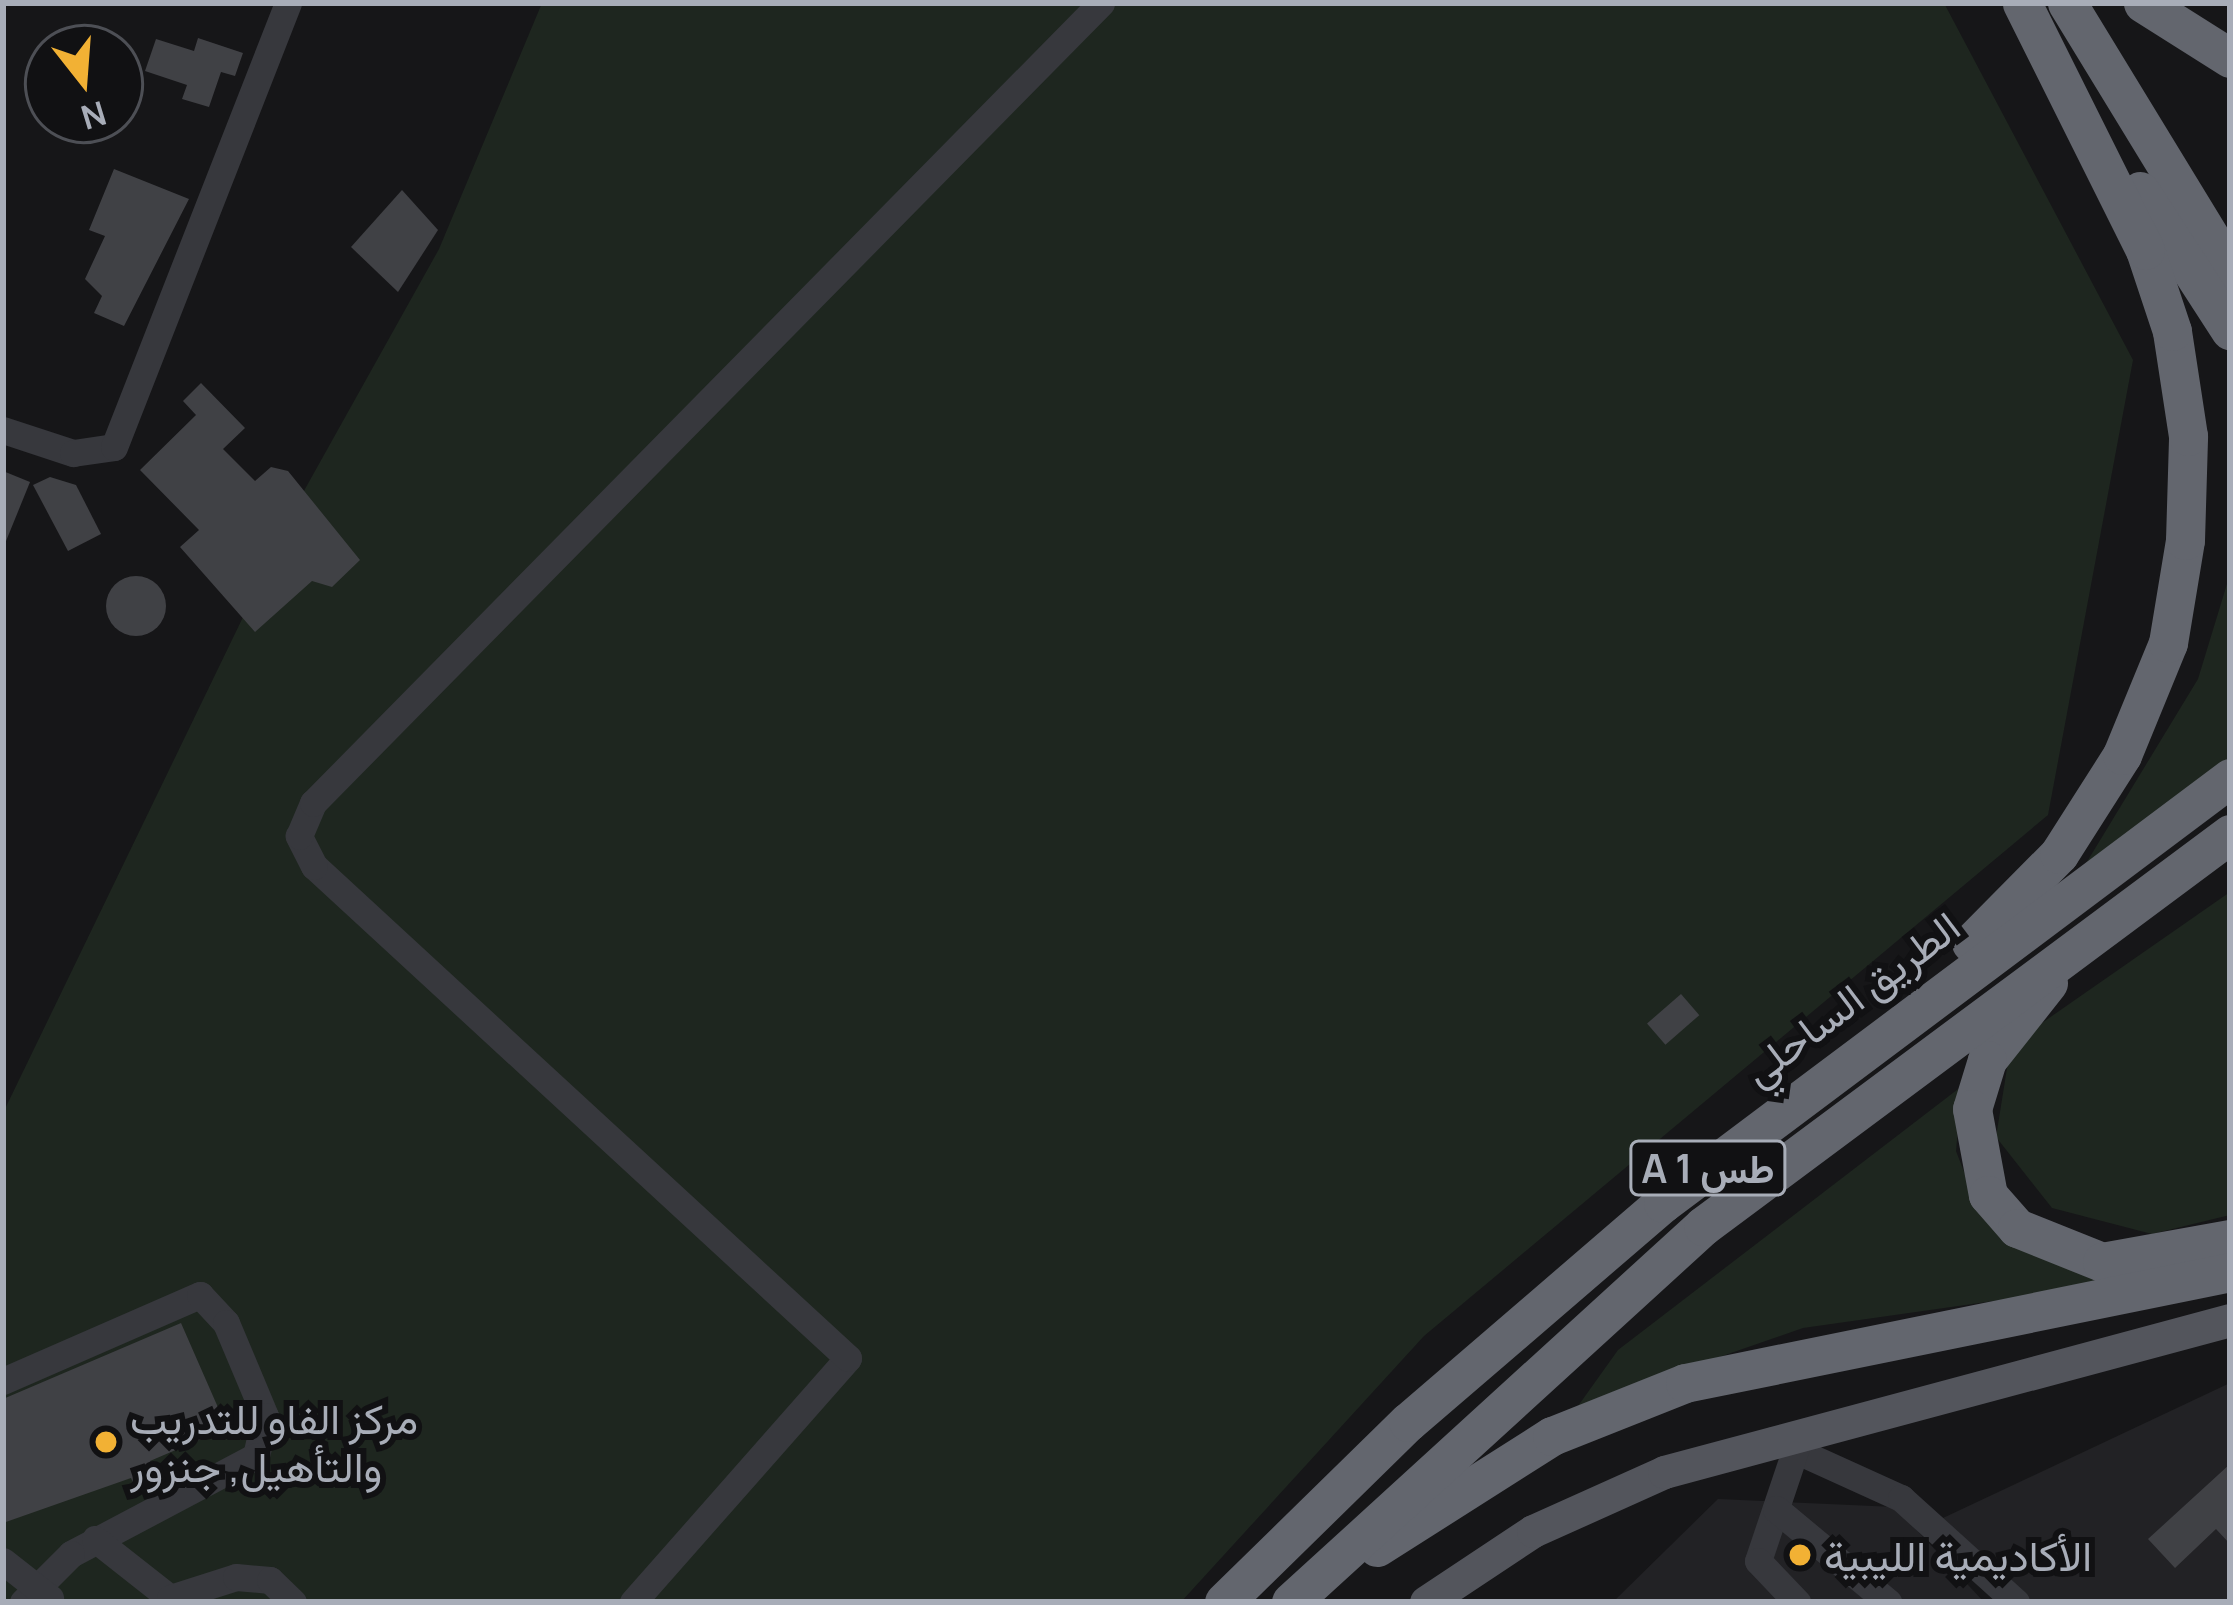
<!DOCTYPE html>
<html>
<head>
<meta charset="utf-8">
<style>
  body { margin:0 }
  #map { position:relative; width:2233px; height:1605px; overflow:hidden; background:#161618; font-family:Manrope,Vazirmatn,sans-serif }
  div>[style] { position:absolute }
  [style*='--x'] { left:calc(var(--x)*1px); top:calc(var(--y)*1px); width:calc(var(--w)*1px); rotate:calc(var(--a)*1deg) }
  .built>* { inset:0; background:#222225 }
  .green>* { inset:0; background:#1e261f }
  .building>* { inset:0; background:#404145; transform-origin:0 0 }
  .round { border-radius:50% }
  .minor>* { height:27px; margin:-13.5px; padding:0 13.5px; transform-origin:13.5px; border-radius:13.5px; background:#37383d }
  .major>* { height:33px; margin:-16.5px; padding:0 16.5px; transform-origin:16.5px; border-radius:16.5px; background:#53555c }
  .highway>* { height:39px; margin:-19.5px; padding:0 19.5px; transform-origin:19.5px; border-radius:19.5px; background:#63666e }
  .dots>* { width:33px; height:33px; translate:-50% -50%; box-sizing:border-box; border:6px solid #111113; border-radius:50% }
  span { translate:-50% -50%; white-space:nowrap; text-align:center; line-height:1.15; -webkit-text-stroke:12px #111113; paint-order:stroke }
  .shield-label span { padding:3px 9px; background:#111113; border:3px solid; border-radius:9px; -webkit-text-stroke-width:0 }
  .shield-label { font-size:39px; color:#a8adb8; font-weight:700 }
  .street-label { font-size:42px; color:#a8adb8 }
  .poi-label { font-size:42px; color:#a8adb8 }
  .left { translate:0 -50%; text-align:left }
  .frame { position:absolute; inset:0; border:6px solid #a8adb8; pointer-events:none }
  .north { position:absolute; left:24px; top:24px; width:120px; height:120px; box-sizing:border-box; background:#111113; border:3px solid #4d4f55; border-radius:50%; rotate:163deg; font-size:33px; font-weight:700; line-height:48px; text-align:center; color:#a8adb8 }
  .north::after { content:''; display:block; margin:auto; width:42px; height:54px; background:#f2b134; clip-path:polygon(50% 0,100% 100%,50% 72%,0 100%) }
</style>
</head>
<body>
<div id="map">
  <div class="built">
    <div style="clip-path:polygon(2230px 1383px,2230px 1602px,1996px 1602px,1926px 1526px)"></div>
    <div style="clip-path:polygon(1718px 1499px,1895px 1507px,1984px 1602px,1613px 1602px)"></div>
  </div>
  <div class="green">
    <div style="clip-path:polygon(542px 3px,1944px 3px,2133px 360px,2048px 815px,1424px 1336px,1181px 1602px,3px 1602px,3px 1113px,305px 489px,439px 249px)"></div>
    <div style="clip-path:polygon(2230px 574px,2230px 757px,2085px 865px,2198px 679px)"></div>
    <div style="clip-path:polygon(2230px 892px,2230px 1215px,2152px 1234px,2052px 1208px,1996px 1137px,2008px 1062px,2039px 1025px)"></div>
    <div style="clip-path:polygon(1962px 1086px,1956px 1151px,1973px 1195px,2135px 1281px,1803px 1328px,1578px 1406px,1618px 1350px)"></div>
  </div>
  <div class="building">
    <div style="clip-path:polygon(198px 38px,243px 53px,235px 76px,221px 72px,209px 107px,182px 99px,187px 85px,145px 71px,156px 39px,194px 51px)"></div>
    <div style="clip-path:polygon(114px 169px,189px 199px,124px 326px,94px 313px,102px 296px,85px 279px,105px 236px,89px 230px)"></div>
    <div style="clip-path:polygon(402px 190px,438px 230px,398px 292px,351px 247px)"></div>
    <div style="clip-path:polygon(201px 383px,245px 428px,223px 449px,255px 481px,271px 467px,288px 471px,360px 560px,332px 587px,312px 581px,255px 632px,180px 547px,199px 530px,140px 470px,196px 415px,183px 401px)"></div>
    <div style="clip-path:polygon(3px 471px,30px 482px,4px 546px,3px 546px)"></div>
    <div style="clip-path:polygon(50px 477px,76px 485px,101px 534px,68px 551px,33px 485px)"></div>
    <div class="round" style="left:106px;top:576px;width:60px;height:60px"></div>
    <div style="left:1681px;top:994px;width:28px;height:45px;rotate:49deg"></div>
    <div style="clip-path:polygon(181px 1323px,227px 1428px,150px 1461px,158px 1479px,136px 1489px,131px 1478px,3px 1523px,3px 1399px)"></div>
    <div style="clip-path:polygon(2230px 1464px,2230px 1544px,2216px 1529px,2175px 1568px,2148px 1539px)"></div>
  </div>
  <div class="minor">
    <div style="--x:3;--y:430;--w:74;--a:18.2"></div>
    <div style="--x:73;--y:453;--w:41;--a:-8.3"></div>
    <div style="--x:114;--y:447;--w:477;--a:-68.6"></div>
    <div style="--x:3;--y:1381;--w:215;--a:-23.6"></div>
    <div style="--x:200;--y:1295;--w:38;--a:47"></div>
    <div style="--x:226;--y:1323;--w:101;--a:67.2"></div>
    <div style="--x:265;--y:1416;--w:41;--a:102.7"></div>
    <div style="--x:256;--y:1456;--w:209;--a:152.1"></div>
    <div style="--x:71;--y:1554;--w:68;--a:135"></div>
    <div style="--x:1773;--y:1440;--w:141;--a:24.4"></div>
    <div style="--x:1901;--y:1498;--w:155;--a:42.1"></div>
    <div style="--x:1796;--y:1448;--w:119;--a:108.6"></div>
    <div style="--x:1758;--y:1561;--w:57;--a:46.4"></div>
    <div style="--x:1776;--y:1509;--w:146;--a:39.7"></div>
    <div style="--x:95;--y:1539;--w:102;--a:38.2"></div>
    <div style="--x:3;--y:1561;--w:60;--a:38.2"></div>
    <div style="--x:170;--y:1598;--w:69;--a:-17.7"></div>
    <div style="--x:236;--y:1577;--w:34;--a:5"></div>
    <div style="--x:270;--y:1580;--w:32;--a:44"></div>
    <div style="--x:633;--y:1602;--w:325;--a:-48.6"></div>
    <div style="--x:848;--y:1358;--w:726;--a:-137.34"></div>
    <div style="--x:314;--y:866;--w:34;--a:-117"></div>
    <div style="--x:299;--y:836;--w:36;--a:-67"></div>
    <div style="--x:313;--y:803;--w:1123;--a:-45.43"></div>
  </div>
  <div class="major">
    <div style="--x:1426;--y:1602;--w:128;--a:-33.6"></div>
    <div style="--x:1533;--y:1531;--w:144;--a:-24.2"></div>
    <div style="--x:1664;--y:1472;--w:586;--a:-15.03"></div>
  </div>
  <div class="highway">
    <div style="--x:2067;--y:3;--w:313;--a:58.6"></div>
    <div style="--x:2143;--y:3;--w:103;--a:32.3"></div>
    <div style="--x:2140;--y:191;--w:166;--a:57.1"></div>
    <div style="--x:1971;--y:943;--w:125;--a:-45.3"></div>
    <div style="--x:2059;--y:854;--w:117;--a:-57.5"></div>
    <div style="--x:2122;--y:755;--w:121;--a:-67.7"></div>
    <div style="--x:2168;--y:643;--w:104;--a:-80.6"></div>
    <div style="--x:2185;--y:540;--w:104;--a:-88.3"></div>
    <div style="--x:2188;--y:436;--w:106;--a:-98.7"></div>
    <div style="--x:2172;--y:331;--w:85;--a:-108.4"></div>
    <div style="--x:2145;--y:250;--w:276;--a:-116.5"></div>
    <div style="--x:2048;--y:983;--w:98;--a:128.4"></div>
    <div style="--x:1987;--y:1060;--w:51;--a:107"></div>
    <div style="--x:1972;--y:1109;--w:87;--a:79.5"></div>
    <div style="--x:1988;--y:1195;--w:44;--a:48.7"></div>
    <div style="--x:2017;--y:1228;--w:92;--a:21.8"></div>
    <div style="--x:2102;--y:1262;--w:130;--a:-10.2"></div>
    <div style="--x:1377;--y:1547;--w:207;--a:-32.4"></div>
    <div style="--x:1552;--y:1436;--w:143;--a:-21.7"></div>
    <div style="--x:1685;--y:1383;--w:556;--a:-11.51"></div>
    <div style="--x:1224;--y:1602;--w:257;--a:-44.4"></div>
    <div style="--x:1408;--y:1422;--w:336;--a:-40.7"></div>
    <div style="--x:1663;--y:1203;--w:709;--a:-36.85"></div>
    <div style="--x:1291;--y:1602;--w:558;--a:-42.38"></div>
    <div style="--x:1703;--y:1226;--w:657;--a:-36.64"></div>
  </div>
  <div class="dots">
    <div style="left:106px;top:1442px;background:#f2b134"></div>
    <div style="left:1800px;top:1555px;background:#f2b134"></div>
  </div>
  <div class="shield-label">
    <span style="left:1708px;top:1168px">A 1 طس</span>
  </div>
  <div class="street-label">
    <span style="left:1851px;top:998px;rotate:-37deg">الطريق الساحلي</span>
  </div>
  <div class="poi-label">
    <span class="left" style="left:130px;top:1442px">مركز الفاو للتدريب<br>والتأهيل, جنزور</span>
    <span class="left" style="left:1824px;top:1555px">الأكاديمية الليبية</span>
  </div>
  <div class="frame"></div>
  <div class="north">N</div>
</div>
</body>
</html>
